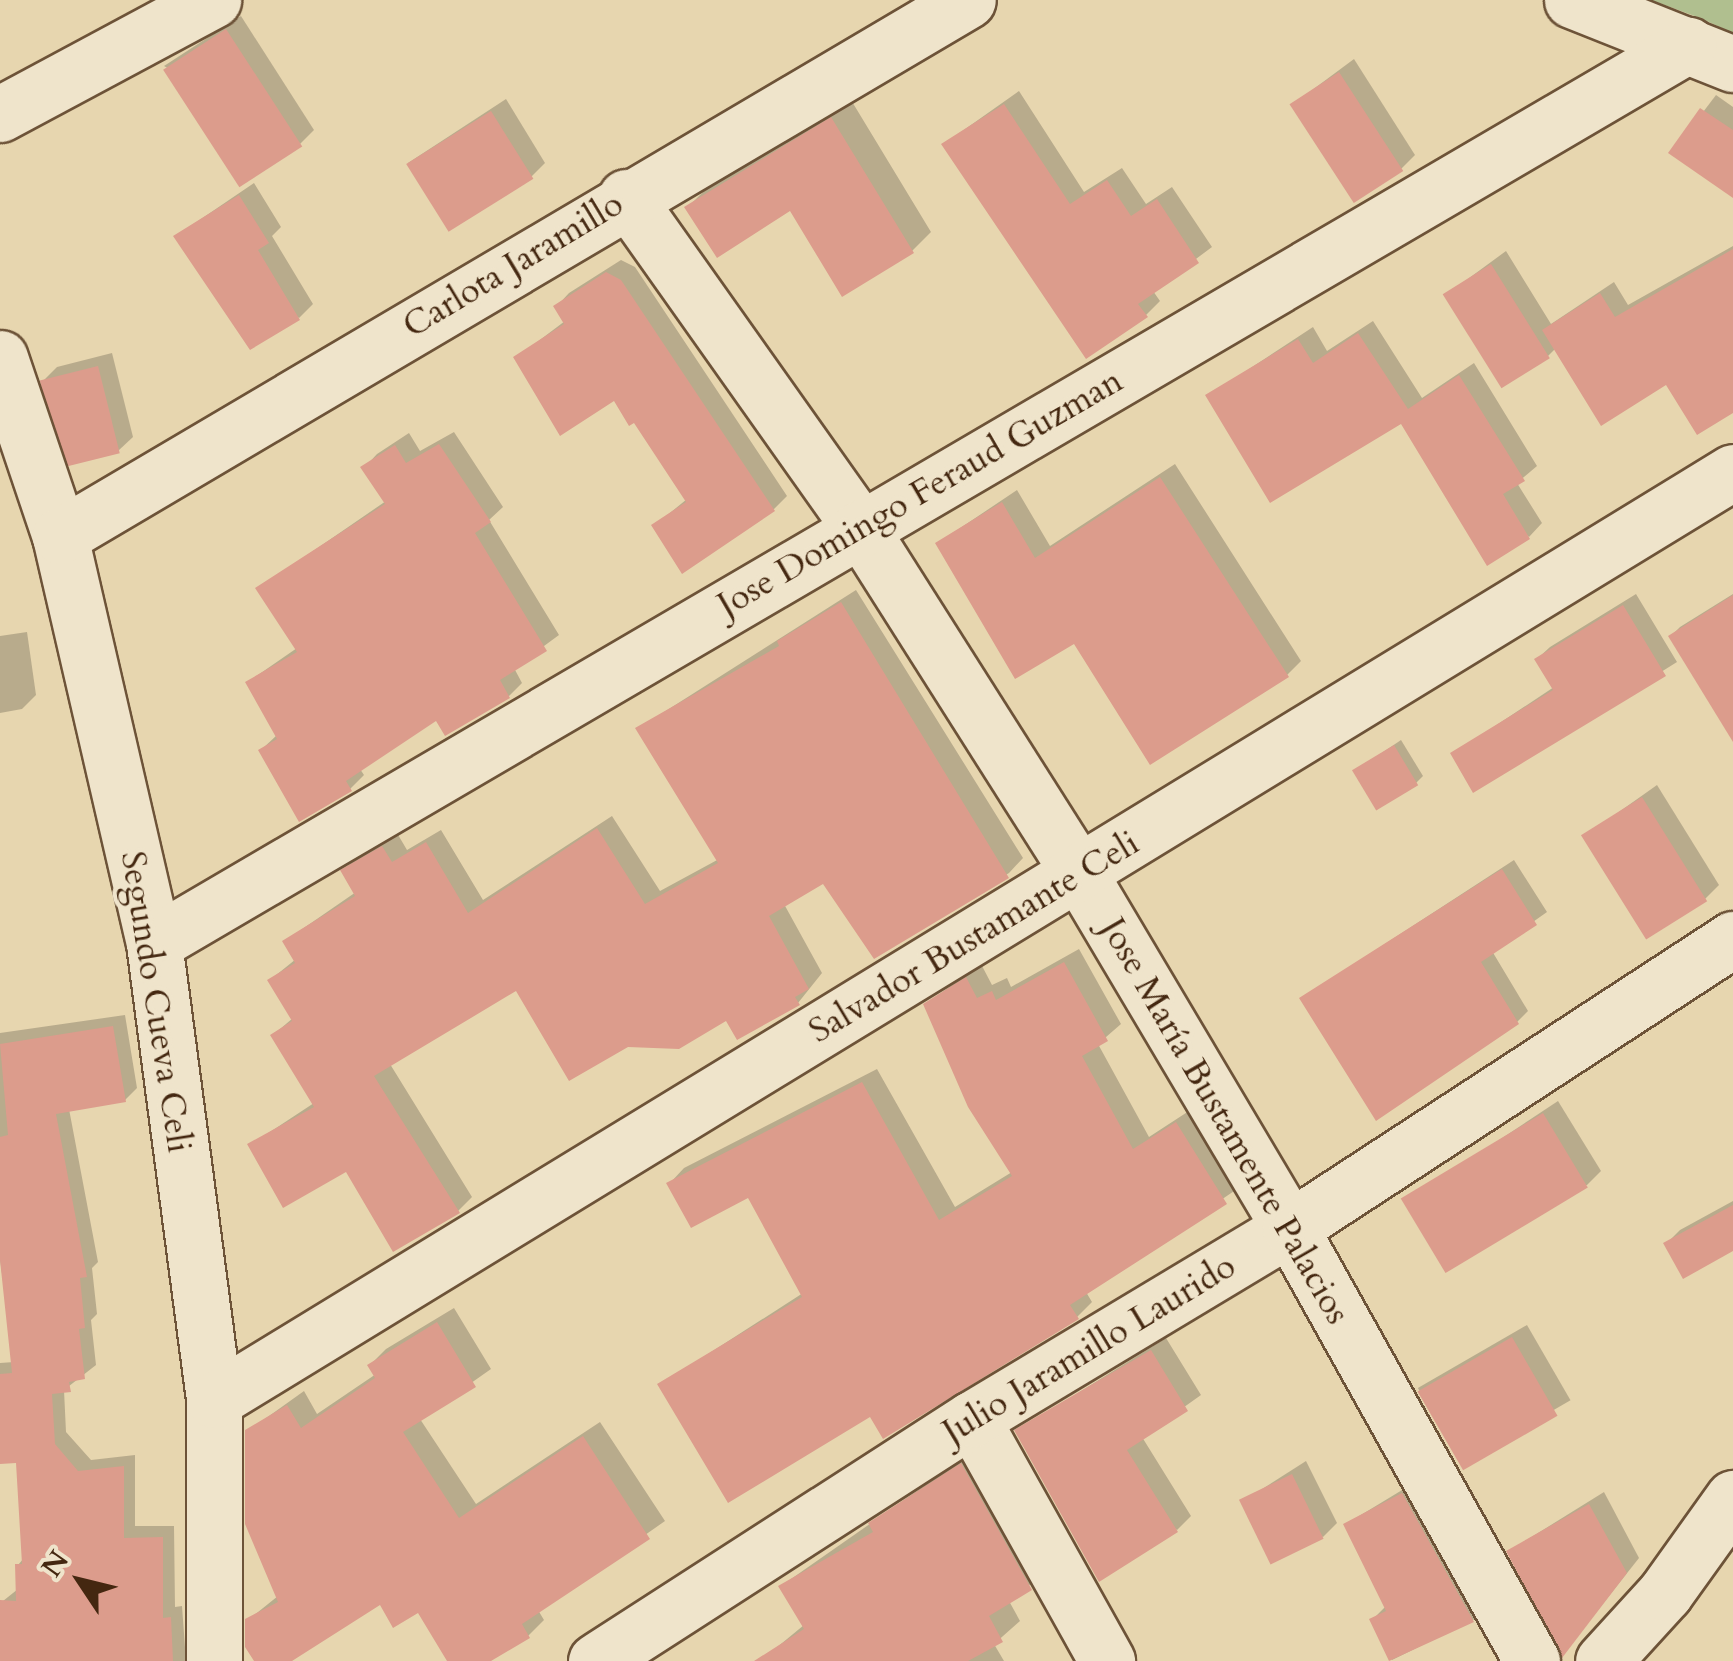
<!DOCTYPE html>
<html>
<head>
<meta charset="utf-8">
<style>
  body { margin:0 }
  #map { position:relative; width:1733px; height:1661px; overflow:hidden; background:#e7d6af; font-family:Cardo,serif }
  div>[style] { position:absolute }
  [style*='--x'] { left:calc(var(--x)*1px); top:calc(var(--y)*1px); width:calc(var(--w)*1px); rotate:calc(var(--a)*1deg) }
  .green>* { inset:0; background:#b0bf8f }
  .shadow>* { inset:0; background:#0003; transform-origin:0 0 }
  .building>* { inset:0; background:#dc9c8c; transform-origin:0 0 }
  .roads { filter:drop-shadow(2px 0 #6d5338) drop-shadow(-2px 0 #6d5338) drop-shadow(0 2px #6d5338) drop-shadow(0 -2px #6d5338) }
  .minor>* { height:55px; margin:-27.5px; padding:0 27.5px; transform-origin:27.5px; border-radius:27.5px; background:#efe4cb }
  span { translate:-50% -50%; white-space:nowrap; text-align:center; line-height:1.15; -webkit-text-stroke:9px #efe4cb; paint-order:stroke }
  .street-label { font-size:35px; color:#442710 }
  .north { position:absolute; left:30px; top:1531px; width:100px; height:100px; -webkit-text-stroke:8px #efe4cb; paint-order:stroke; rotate:305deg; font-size:28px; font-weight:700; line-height:40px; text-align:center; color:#442710 }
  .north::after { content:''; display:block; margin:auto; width:35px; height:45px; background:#442710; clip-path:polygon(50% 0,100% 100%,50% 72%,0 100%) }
</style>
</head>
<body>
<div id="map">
  <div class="green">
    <div style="clip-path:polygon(1651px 0,1733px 0,1733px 33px,1700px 18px)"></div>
  </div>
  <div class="shadow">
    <div style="clip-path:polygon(241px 16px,314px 130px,300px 144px,164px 66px)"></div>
    <div style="clip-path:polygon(1354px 59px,1415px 155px,1401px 169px,1292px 105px)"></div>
    <div style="clip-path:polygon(1019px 91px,1084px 192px,1122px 168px,1146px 204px,1172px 187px,1212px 247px,1153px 291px,1160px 301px,1146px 315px,944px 144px)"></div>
    <div style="clip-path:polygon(1716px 95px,1733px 107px,1733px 195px,1672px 153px)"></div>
    <div style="clip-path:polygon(506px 99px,545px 163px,531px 177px,408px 163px)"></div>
    <div style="clip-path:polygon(851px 100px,931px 232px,912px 251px,791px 207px,687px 208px,707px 188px)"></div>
    <div style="clip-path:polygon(254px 183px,281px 227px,272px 236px,313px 304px,299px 318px,176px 236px)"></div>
    <div style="clip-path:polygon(1733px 246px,1733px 413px,1667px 382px,1556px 348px,1548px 356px,1446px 295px,1506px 251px,1551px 324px,1614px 282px,1628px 305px)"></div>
    <div style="clip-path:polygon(621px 260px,635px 267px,787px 496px,774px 509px,654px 526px,687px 499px,634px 419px,614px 398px,516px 358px,565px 321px,556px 307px,569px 293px)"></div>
    <div style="clip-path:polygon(1373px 321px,1422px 398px,1474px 363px,1537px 466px,1517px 483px,1542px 523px,1529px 537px,1402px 420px,1208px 396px,1313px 327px,1327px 351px)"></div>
    <div style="clip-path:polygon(112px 353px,133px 437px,118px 451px,43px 381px,57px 367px)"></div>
    <div style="clip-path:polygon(454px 432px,503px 507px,489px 520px,559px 635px,514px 668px,522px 683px,509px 696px,437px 718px,360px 769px,364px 775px,350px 789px,261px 750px,277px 735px,248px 682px,297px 648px,258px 589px,386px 501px,364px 468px,377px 454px,409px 433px,420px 451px)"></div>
    <div style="clip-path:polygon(1175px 464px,1301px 661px,1287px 675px,1074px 640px,938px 543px,1017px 490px,1050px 546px)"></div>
    <div style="clip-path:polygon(856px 590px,1023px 858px,1009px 873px,875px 956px,824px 880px,784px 904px,822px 973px,798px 1003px,727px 1018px,517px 987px,390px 1064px,472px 1197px,458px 1211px,347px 1169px,250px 1145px,314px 1103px,273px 1035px,293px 1018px,270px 980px,296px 959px,285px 941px,356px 892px,343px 871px,358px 856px,397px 833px,407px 850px,441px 830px,483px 900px,612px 816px,660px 891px,719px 859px,639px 728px)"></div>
    <div style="clip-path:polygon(1636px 594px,1677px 662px,1474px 789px,1453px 754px,1554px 687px,1537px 659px,1550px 647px)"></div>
    <div style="clip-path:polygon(1733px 594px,1733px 657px,1671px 636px,1680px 627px)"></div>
    <div style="clip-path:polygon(27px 632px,36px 695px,22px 709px,0 713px,0 636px)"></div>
    <div style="clip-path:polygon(1401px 740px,1423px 776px,1416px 783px,1355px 771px)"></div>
    <div style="clip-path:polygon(1657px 785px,1719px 885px,1705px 899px,1585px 836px)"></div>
    <div style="clip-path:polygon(1514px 860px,1547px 912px,1492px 951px,1528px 1011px,1517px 1022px,1302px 998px)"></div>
    <div style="clip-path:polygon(1079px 949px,1121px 1024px,1098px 1044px,1149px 1137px,1192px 1109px,1240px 1187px,1086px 1292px,1092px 1302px,1077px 1317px,871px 1413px,660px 1385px,803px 1293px,749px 1195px,670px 1183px,684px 1168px,877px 1069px,955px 1207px,1012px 1172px,926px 1004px,981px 964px,992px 985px,1007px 978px,1011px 987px)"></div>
    <div style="clip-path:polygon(125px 1015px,137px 1088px,125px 1100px,69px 1109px,98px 1262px,92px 1268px,97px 1314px,91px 1320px,96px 1365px,64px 1390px,66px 1432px,91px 1460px,135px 1455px,135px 1526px,174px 1526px,175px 1607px,182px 1606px,186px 1661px,0 1661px,3px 1601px,18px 1589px,18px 1565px,24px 1558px,18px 1461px,0 1461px,0 1363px,14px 1362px,0 1259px,0 1033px)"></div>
    <div style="clip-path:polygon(1558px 1101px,1601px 1171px,1587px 1185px,1406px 1202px)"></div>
    <div style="clip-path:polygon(1733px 1201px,1733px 1248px,1666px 1244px,1680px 1230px)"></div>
    <div style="clip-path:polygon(454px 1308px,491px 1369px,420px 1419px,476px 1504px,600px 1422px,665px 1521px,538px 1610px,544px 1620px,528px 1636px,486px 1661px,450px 1661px,419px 1609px,380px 1601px,287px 1661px,257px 1661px,248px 1620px,278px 1596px,248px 1431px,304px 1391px,317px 1414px,376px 1374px,370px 1365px,386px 1349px)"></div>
    <div style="left:1527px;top:1325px;width:87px;height:126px;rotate:60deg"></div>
    <div style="clip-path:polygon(1166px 1338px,1201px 1395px,1142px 1437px,1191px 1516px,1177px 1530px,1017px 1431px)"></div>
    <div style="clip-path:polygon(980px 1447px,1049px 1570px,1009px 1601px,1020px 1621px,994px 1644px,1004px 1661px,775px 1661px,770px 1653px,804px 1625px,781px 1586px)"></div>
    <div style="clip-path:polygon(1306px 1461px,1337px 1523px,1323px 1537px,1242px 1502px)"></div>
    <div style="clip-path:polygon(1417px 1481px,1487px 1606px,1473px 1620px,1392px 1660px,1372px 1620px,1386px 1606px,1346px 1524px)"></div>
    <div style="clip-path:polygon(1604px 1492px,1639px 1558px,1563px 1654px,1509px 1551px)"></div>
  </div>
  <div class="building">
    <div style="left:226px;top:29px;width:140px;height:75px;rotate:57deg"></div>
    <div style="left:1339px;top:72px;width:118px;height:59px;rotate:57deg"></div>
    <div style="clip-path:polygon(1004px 104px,1070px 204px,1107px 180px,1131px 216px,1157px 199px,1199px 263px,1138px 304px,1148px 317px,1086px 359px,941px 144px)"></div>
    <div style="clip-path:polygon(1700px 108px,1733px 130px,1733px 198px,1668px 153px)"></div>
    <div style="left:491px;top:111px;width:80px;height:100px;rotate:58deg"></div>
    <div style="clip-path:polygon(831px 117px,914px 253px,842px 297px,790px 211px,717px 258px,684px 207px)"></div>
    <div style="clip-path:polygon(239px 195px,269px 243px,258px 250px,300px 320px,250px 350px,173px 236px)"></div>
    <div style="clip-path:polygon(1733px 249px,1733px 413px,1697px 435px,1666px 385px,1601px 426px,1542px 330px,1600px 293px,1615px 317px)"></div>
    <div style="left:1491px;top:264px;width:111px;height:57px;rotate:58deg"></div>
    <div style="clip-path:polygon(606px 272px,621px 280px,775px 511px,682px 574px,651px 525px,686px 502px,634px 423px,629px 426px,614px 401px,560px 436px,513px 357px,564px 324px,553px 306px)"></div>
    <div style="clip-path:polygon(1358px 333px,1408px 409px,1459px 375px,1525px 481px,1503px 494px,1530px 539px,1487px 566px,1401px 424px,1270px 503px,1205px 395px,1298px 339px,1313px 363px)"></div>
    <div style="left:98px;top:366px;width:90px;height:60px;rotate:76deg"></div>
    <div style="clip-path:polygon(439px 444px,491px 522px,475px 533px,547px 651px,500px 680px,510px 698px,445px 736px,436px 721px,346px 781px,352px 791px,299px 822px,258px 750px,277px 739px,245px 682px,297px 652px,255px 588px,385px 504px,360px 467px,395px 445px,406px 463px)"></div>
    <div style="clip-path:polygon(1160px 477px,1289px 677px,1150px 765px,1074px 644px,1015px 679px,935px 543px,1002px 502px,1035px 558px)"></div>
    <div style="clip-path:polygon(1733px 595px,1733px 742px,1668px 636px)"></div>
    <div style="clip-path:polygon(841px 602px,1009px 878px,874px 959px,823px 884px,769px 916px,809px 989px,795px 997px,800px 1005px,737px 1040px,726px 1021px,679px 1049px,628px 1047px,569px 1081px,516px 991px,374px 1076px,460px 1213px,393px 1252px,346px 1172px,283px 1208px,247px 1144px,314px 1107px,270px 1035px,292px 1021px,267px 980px,295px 963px,282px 941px,355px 896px,340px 870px,382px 846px,392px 862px,426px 842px,468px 913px,597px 828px,645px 904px,718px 863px,635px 728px,779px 646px,777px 641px)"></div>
    <div style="clip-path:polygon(1623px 605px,1666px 676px,1473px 793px,1450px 753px,1553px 690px,1534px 659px)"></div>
    <div style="left:1394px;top:745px;width:47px;height:49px;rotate:59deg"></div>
    <div style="left:1642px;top:797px;width:123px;height:72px;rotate:58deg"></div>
    <div style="clip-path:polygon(1502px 869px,1537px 925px,1481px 962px,1519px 1024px,1376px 1121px,1299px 998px)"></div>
    <div style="clip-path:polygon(1064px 962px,1108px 1041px,1082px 1056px,1133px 1149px,1176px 1122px,1227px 1204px,1070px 1305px,1079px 1319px,883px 1439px,870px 1417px,728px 1503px,657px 1384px,802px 1297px,748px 1198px,691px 1228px,666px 1183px,862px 1082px,939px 1220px,1012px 1176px,968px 1107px,923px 1004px,966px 977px,977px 998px,992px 991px,996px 1000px)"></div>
    <div style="clip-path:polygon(113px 1026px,126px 1102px,56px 1114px,87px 1277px,80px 1278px,85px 1328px,79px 1329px,85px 1379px,69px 1382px,71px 1392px,52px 1394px,55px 1444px,78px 1471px,124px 1466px,124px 1538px,163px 1537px,163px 1618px,171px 1617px,173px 1661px,0 1661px,0 1600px,16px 1601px,15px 1564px,22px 1564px,16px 1463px,0 1464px,0 1374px,12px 1373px,0 1260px,0 1137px,8px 1135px,0 1044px)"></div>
    <div style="left:1543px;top:1113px;width:87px;height:166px;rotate:59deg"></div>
    <div style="clip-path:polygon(1733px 1205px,1733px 1251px,1683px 1279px,1663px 1243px)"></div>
    <div style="clip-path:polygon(437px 1322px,476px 1387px,403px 1432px,459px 1518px,583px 1436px,650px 1539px,522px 1624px,530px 1638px,491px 1661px,447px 1661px,418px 1613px,393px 1628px,380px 1605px,292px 1661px,254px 1661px,245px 1647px,245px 1619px,278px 1602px,245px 1524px,245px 1430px,287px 1405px,301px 1428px,375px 1378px,367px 1365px)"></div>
    <div style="left:1512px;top:1337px;width:91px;height:109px;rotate:60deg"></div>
    <div style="clip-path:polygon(1151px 1350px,1188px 1411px,1127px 1450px,1178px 1532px,1099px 1582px,1014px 1430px)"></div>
    <div style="clip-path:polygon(961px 1463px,1032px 1590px,989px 1616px,1003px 1642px,968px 1661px,754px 1661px,804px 1629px,778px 1586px,873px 1532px,868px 1523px)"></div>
    <div style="left:1292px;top:1474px;width:72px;height:59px;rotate:64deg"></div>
    <div style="clip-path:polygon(1402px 1493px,1474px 1622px,1389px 1661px,1369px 1619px,1386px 1611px,1343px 1524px)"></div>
    <div style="clip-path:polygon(1589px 1504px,1627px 1573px,1562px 1658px,1506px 1551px)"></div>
  </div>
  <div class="roads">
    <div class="minor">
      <div style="--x:1572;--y:0;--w:173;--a:21.7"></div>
      <div style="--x:0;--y:114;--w:242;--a:-28.2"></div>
      <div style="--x:626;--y:197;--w:405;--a:54.7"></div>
      <div style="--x:860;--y:528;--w:409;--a:57.6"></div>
      <div style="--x:1079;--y:873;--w:413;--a:59.3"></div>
      <div style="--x:1290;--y:1228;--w:496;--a:60.8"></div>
      <div style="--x:0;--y:358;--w:188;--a:71.4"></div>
      <div style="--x:60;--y:536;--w:418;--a:77"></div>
      <div style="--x:154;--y:943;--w:461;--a:82.5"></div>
      <div style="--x:214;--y:1400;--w:261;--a:90"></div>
      <div style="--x:60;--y:536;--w:1054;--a:-30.55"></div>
      <div style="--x:154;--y:943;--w:1778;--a:-30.34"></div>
      <div style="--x:214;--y:1400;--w:1780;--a:-31.42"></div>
      <div style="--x:972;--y:1419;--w:277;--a:60.8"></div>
      <div style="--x:596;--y:1661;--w:447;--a:-32.8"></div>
      <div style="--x:972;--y:1419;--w:371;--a:-31"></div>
      <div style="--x:1290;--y:1228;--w:529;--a:-33.12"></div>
      <div style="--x:1603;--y:1661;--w:92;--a:-47.6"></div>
      <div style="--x:1665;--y:1593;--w:117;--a:-54.4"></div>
    </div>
  </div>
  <div class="street-label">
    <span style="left:513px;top:265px;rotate:-31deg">Carlota Jaramillo</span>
    <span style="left:920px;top:493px;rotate:-30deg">Jose Domingo Feraud Guzman</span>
    <span style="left:974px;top:937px;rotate:-31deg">Salvador Bustamante Celi</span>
    <span style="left:156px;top:1002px;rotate:81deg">Segundo Cueva Celi</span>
    <span style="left:1225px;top:1121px;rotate:60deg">Jose María Bustamente Palacios</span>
    <span style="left:1089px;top:1349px;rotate:-31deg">Julio Jaramillo Laurido</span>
  </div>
  <div class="north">N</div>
</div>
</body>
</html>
